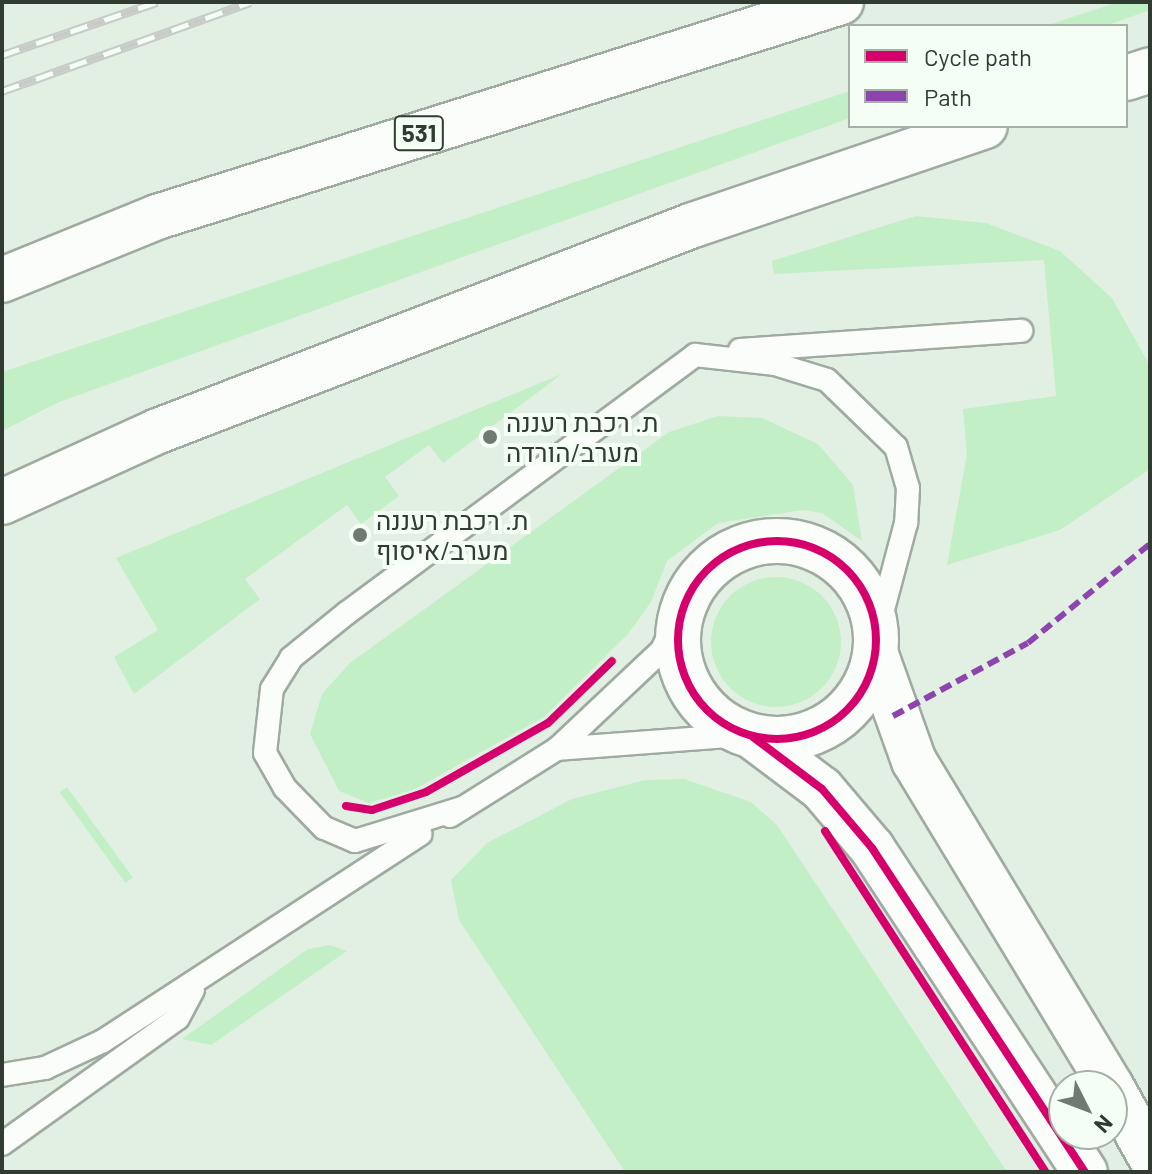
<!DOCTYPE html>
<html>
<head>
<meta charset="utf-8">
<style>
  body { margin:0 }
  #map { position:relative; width:1152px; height:1174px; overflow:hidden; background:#e2f0e3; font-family:Barlow,Heebo,sans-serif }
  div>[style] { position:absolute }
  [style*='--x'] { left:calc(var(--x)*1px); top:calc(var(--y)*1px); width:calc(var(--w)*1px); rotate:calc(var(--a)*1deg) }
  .green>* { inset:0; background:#c2efc6; transform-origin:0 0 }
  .round { border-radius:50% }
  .roads { filter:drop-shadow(2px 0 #9faaa0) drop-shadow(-2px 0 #9faaa0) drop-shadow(0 2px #9faaa0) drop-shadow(0 -2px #9faaa0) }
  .service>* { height:22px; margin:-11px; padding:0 11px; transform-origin:11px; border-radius:11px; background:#fbfdfb }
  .minor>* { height:44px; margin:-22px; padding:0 22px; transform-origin:22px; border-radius:22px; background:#fbfdfb }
  .minor>.ring { margin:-22px; padding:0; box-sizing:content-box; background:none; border:44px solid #fbfdfb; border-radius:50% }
  .motorway>* { height:44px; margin:-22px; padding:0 22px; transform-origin:22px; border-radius:22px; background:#fbfdfb }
  .rail>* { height:9px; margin-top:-4.5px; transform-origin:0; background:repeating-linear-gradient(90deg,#f4fef5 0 18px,#c8cbc8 0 36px); box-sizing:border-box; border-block:2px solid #c8cbc8 }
  .quiet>* { height:6px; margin-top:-3px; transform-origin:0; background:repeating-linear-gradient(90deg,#8e44ad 0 12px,transparent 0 18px) }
  .cycleway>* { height:8px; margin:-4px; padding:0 4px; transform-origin:4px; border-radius:4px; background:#d6006c }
  .cycleway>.ring { margin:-4px; padding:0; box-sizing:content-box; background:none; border:8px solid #d6006c; border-radius:50% }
  .dots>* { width:22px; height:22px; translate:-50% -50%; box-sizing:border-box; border:4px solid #f4fef5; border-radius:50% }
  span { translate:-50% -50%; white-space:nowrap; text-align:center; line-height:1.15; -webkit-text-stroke:8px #f4fef5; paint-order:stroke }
  .shield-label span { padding:2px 6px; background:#f4fef5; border:2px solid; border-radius:6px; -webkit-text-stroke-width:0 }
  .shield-label { font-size:24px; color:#313b32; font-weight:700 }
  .poi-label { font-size:26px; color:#313b32 }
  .left { translate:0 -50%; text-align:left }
  .frame { position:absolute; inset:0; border:4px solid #313b32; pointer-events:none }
  .legend { position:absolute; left:848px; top:24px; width:280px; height:104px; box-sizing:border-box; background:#f4fef5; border:2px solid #a6b0a7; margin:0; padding:10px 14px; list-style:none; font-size:24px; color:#313b32 }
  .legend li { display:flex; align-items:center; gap:16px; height:40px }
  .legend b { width:40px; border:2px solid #a6b0a7 }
  .north { position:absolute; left:1048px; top:1070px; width:80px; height:80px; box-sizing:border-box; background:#f4fef5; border:2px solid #a6b0a7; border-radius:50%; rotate:132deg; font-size:22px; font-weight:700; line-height:32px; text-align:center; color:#313b32 }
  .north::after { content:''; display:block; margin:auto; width:28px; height:36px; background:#6f7a70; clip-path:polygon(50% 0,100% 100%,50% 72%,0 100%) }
</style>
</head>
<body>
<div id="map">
  <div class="green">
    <div style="clip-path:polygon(1118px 2px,1150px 2px,1150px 10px,1105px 26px,1045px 26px)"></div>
    <div style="clip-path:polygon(850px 91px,850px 118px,59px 402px,2px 431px,2px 372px)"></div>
    <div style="clip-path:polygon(916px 216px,986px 223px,1060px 251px,1112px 298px,1150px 366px,1150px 469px,1060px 530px,947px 565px,967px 454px,963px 409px,1056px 396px,1044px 260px,774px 274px,772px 261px)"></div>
    <div style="clip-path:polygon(562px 374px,443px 463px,429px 445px,385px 477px,399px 496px,361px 524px,347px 505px,245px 579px,260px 599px,134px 694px,114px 657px,158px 630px,116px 558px)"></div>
    <div style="clip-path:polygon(718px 416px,762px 418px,818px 444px,853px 485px,862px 541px,822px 513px,803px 510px,718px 523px,667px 561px,651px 602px,628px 634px,544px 717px,415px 789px,369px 803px,339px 791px,310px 734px,322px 694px,350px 663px,669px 432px)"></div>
    <div class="round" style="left:711px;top:577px;width:130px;height:130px"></div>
    <div style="clip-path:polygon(684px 779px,751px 802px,777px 825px,1007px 1172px,625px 1172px,459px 920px,451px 880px,487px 843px,572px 799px,645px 780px)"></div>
    <div style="left:67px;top:787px;width:112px;height:9px;rotate:54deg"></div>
    <div style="clip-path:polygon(330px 945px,347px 951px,211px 1045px,182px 1039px,308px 949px)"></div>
  </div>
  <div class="roads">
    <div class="service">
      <div style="--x:740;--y:350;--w:282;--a:-3.9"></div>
      <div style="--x:557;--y:749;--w:187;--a:-4.3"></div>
      <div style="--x:462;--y:808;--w:112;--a:162.9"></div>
      <div style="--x:355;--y:841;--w:34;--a:-157"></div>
      <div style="--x:324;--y:828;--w:56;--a:-134.3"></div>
      <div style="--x:285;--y:788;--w:40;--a:-119.7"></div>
      <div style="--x:265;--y:753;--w:64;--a:-83.8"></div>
      <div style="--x:272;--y:689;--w:36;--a:-58"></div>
      <div style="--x:291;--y:658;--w:73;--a:-38.9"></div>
      <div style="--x:348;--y:612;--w:432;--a:-36.5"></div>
      <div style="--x:695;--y:355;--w:81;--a:6.4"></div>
      <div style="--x:775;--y:364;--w:54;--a:17.1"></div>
      <div style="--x:827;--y:380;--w:96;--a:44.2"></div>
      <div style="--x:896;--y:447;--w:43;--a:73.7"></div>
      <div style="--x:908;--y:488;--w:35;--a:93"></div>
      <div style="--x:906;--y:523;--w:117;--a:104.9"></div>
      <div style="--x:450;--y:816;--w:126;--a:-32.1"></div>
      <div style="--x:557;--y:749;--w:144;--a:-43.3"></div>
      <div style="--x:662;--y:650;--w:56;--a:-64.8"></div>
      <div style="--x:2;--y:1075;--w:44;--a:-9.2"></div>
      <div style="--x:45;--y:1068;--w:64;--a:-25"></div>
      <div style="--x:103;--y:1041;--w:379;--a:-33.1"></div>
      <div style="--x:2;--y:1144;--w:216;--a:-35.6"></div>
      <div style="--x:178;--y:1018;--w:32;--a:-62"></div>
    </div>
    <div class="minor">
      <div class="ring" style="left:678px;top:541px;width:154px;height:154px"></div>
      <div style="--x:876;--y:655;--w:113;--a:70.3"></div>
      <div style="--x:914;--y:761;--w:380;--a:58.8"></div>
      <div style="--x:753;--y:737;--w:86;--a:37"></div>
      <div style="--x:822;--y:789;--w:77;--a:49.7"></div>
      <div style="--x:872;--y:848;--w:388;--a:56.7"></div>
      <div style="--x:1112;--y:1088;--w:78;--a:60.8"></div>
    </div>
    <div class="motorway">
      <div style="--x:1126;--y:78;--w:25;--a:-18"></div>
      <div style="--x:2;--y:280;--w:167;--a:-22.1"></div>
      <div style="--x:157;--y:217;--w:717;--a:-17.45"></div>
      <div style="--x:2;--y:502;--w:171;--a:-24.5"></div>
      <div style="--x:158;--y:431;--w:573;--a:-21.06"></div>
      <div style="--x:693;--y:225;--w:308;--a:-18.7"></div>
    </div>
  </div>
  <div class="rail">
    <div style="--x:2;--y:55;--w:164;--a:-18.9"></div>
    <div style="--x:2;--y:91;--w:264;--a:-19.7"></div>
  </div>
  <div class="quiet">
    <div style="--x:893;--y:716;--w:153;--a:-28.4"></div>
    <div style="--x:1028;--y:643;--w:157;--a:-39.1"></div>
  </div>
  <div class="cycleway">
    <div class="ring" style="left:678px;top:541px;width:190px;height:190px"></div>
    <div style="--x:753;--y:737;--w:86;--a:37"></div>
    <div style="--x:822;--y:789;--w:77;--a:49.7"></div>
    <div style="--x:872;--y:848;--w:388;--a:56.7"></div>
    <div style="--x:346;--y:806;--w:26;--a:9"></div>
    <div style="--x:372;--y:810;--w:57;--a:-18.4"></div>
    <div style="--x:426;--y:792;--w:140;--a:-29.5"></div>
    <div style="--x:548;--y:723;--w:89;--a:-44.1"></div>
    <div style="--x:825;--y:831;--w:406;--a:57.1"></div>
  </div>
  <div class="dots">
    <div style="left:490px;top:437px;background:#6f7a70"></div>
    <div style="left:360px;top:535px;background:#6f7a70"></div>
  </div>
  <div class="shield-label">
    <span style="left:419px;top:133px">531</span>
  </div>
  <div class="poi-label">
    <span class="left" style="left:506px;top:437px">ת. רכבת רעננה<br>מערב/הורדה</span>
    <span class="left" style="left:376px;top:535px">ת. רכבת רעננה<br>מערב/איסוף</span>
  </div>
  <div class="frame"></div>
  <ul class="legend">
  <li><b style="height:10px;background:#d6006c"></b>Cycle path</li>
  <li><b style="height:10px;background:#8e44ad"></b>Path</li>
  </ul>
  <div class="north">N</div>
</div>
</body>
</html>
